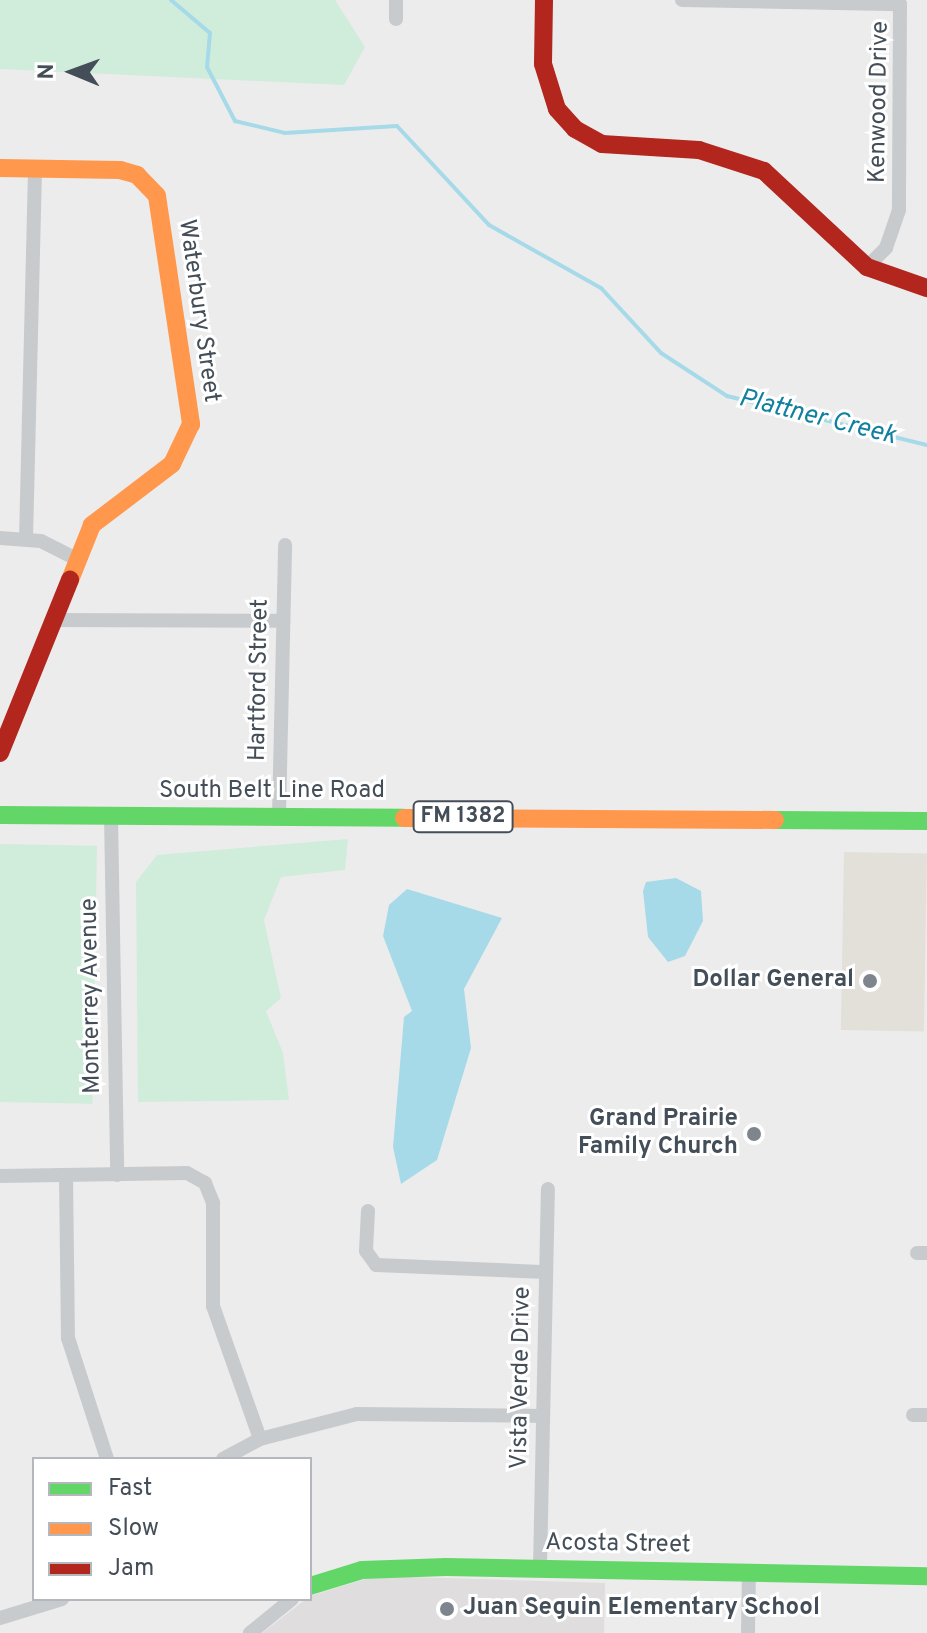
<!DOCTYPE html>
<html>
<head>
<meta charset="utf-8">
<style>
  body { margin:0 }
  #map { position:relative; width:927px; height:1633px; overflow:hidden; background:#edecec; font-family:Overpass,sans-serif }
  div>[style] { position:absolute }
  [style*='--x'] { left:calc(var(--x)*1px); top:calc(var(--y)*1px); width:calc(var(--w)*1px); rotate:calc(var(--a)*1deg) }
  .commercial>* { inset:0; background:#e2e0d9; transform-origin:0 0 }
  .education>* { inset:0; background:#dfddde }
  .green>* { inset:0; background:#d0ecdb; transform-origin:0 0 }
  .water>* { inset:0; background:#a6dae9 }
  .stream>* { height:4px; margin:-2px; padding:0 2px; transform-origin:2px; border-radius:2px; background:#a6dae9 }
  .street>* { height:14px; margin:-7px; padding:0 7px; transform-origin:7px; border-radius:7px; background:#c8cbcd }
  .fast>* { height:18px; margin:-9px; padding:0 9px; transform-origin:9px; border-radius:9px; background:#63d668 }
  .slow>* { height:18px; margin:-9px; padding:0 9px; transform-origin:9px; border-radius:9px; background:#ff974d }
  .jam>* { height:18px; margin:-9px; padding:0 9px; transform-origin:9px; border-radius:9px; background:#b3261e }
  .dots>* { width:22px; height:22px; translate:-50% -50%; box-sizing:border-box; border:4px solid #fff; border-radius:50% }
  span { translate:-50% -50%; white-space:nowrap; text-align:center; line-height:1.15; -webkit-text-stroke:6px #fff; paint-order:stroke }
  .shield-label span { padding:2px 6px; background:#fff; border:2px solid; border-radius:6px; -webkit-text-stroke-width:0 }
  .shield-label { font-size:22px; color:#444e58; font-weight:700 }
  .street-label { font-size:24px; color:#444e58 }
  .poi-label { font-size:24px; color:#444e58; font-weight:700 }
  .right { translate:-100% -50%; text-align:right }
  .left { translate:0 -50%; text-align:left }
  .water-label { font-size:26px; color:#10809f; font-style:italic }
  .legend { position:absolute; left:32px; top:1457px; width:280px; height:144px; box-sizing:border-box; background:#fff; border:2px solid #b4b8bc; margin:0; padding:10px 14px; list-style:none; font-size:24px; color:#444e58 }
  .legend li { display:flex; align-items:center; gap:16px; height:40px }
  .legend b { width:40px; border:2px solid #b4b8bc }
  .north { position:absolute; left:32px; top:32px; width:80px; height:80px; -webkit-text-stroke:6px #fff; paint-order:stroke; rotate:271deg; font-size:22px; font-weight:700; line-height:32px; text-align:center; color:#444e58 }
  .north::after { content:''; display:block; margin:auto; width:28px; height:36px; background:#444e58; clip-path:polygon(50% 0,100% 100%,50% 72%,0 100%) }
</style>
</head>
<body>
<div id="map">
  <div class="commercial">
    <div style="left:844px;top:852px;width:83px;height:178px;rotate:1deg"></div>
  </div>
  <div class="education">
    <div style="clip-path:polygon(375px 1576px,605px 1583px,604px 1633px,262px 1633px,310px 1596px)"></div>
  </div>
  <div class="green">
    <div style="clip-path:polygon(0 0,335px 0,365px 47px,344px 85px,0 69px)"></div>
    <div style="clip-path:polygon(348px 839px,345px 870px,281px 877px,264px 920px,281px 998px,266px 1011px,283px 1053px,289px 1100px,138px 1102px,136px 882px,157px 855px)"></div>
    <div style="left:0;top:844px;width:97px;height:258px;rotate:1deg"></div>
  </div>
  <div class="water">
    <div style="clip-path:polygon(676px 878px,701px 891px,703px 921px,685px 956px,668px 962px,648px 937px,643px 891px,646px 882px)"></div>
    <div style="clip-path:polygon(407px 889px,502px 918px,464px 989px,471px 1048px,437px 1160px,401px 1184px,393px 1147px,404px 1017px,412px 1011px,383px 936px,389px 905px)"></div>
  </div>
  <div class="stream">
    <div style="--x:171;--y:0;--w:51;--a:40.2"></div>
    <div style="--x:210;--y:33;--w:34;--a:95"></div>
    <div style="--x:207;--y:67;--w:61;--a:62.6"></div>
    <div style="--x:235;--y:121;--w:51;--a:13.5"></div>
    <div style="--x:285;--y:133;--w:112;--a:-3.6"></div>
    <div style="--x:397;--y:126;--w:135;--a:47.1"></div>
    <div style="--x:489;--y:225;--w:129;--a:29.4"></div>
    <div style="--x:601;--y:288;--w:88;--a:47.3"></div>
    <div style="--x:661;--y:353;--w:79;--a:33.1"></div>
    <div style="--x:727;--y:396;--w:206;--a:13.8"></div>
  </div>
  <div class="street">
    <div style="--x:682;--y:0;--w:218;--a:1.1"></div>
    <div style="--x:900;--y:4;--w:206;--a:90.3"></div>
    <div style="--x:899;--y:210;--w:40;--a:108.9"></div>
    <div style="--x:886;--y:248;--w:27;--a:135"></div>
    <div style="--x:396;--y:19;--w:19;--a:-90"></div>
    <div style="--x:0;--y:538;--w:41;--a:4.2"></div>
    <div style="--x:41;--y:541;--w:37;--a:27"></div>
    <div style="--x:26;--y:539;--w:371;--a:-88.6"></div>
    <div style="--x:53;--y:620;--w:230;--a:0.2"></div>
    <div style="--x:279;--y:815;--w:270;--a:-88.7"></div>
    <div style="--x:111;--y:816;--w:359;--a:89"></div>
    <div style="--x:0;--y:1176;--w:187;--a:-0.9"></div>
    <div style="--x:187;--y:1173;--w:21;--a:29"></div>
    <div style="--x:205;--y:1183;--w:22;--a:68"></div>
    <div style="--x:213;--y:1203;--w:103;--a:90"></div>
    <div style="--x:213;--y:1306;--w:141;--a:70.5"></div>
    <div style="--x:66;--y:1176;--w:162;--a:89.3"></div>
    <div style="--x:68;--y:1338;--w:127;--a:72.1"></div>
    <div style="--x:368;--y:1211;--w:40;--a:92.9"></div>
    <div style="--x:366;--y:1251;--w:17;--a:54"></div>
    <div style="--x:376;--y:1265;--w:170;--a:2.4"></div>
    <div style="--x:917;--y:1253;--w:10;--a:0"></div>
    <div style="--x:913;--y:1415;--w:14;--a:0"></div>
    <div style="--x:223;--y:1459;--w:42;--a:-28.4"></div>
    <div style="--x:260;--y:1439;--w:100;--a:-14.5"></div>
    <div style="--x:357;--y:1414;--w:186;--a:0.6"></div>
    <div style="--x:540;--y:1567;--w:378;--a:-88.8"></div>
    <div style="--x:0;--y:1618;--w:65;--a:-17"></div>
    <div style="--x:250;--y:1633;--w:54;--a:-39"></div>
    <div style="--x:748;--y:1633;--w:61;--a:-89.1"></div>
  </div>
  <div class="fast">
    <div style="--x:0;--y:815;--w:404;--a:0.4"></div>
    <div style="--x:775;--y:820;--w:152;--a:0.4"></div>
    <div style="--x:310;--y:1586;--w:54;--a:-17.1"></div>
    <div style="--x:362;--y:1570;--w:84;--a:-2"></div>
    <div style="--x:446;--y:1567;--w:481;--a:1.1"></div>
  </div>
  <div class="slow">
    <div style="--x:0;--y:168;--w:120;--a:1"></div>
    <div style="--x:120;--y:170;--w:18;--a:16"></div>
    <div style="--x:137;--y:175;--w:29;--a:46"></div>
    <div style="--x:157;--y:196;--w:231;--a:81.5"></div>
    <div style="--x:191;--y:424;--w:44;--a:115.4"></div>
    <div style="--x:172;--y:464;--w:101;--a:142.7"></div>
    <div style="--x:92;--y:525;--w:59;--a:111.8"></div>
    <div style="--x:404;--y:818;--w:371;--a:0.3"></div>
  </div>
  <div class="jam">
    <div style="--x:544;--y:0;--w:64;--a:90.9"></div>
    <div style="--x:543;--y:64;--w:47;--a:72.7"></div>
    <div style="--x:557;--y:109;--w:27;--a:48"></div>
    <div style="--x:575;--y:129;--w:31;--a:29"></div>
    <div style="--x:602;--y:144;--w:97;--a:3.5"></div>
    <div style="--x:699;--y:150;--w:68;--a:17.9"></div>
    <div style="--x:764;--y:171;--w:141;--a:43"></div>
    <div style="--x:867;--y:267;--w:64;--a:19.3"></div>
    <div style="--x:0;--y:753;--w:187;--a:-68"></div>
  </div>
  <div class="dots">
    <div style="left:870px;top:981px;background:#7f858c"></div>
    <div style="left:754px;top:1134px;background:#7f858c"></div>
    <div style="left:447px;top:1609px;background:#7f858c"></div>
  </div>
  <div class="shield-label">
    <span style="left:463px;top:817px">FM 1382</span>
  </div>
  <div class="street-label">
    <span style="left:880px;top:102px;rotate:-89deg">Kenwood Drive</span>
    <span style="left:198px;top:311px;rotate:82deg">Waterbury Street</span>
    <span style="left:260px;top:680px;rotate:-89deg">Hartford Street</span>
    <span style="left:272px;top:792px">South Belt Line Road</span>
    <span style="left:92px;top:996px;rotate:-91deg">Monterrey Avenue</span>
    <span style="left:522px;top:1378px;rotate:-89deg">Vista Verde Drive</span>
    <span style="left:618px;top:1545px;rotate:1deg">Acosta Street</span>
  </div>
  <div class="poi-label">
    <span class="right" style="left:854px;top:981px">Dollar General</span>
    <span class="right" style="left:738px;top:1134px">Grand Prairie<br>Family Church</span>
    <span class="left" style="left:463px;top:1609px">Juan Seguin Elementary School</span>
  </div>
  <div class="water-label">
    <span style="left:817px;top:418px;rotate:14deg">Plattner Creek</span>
  </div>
  <ul class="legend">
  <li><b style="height:10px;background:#63d668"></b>Fast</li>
  <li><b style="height:10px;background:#ff974d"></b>Slow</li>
  <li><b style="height:10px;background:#b3261e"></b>Jam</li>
  </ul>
  <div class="north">N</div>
</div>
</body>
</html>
